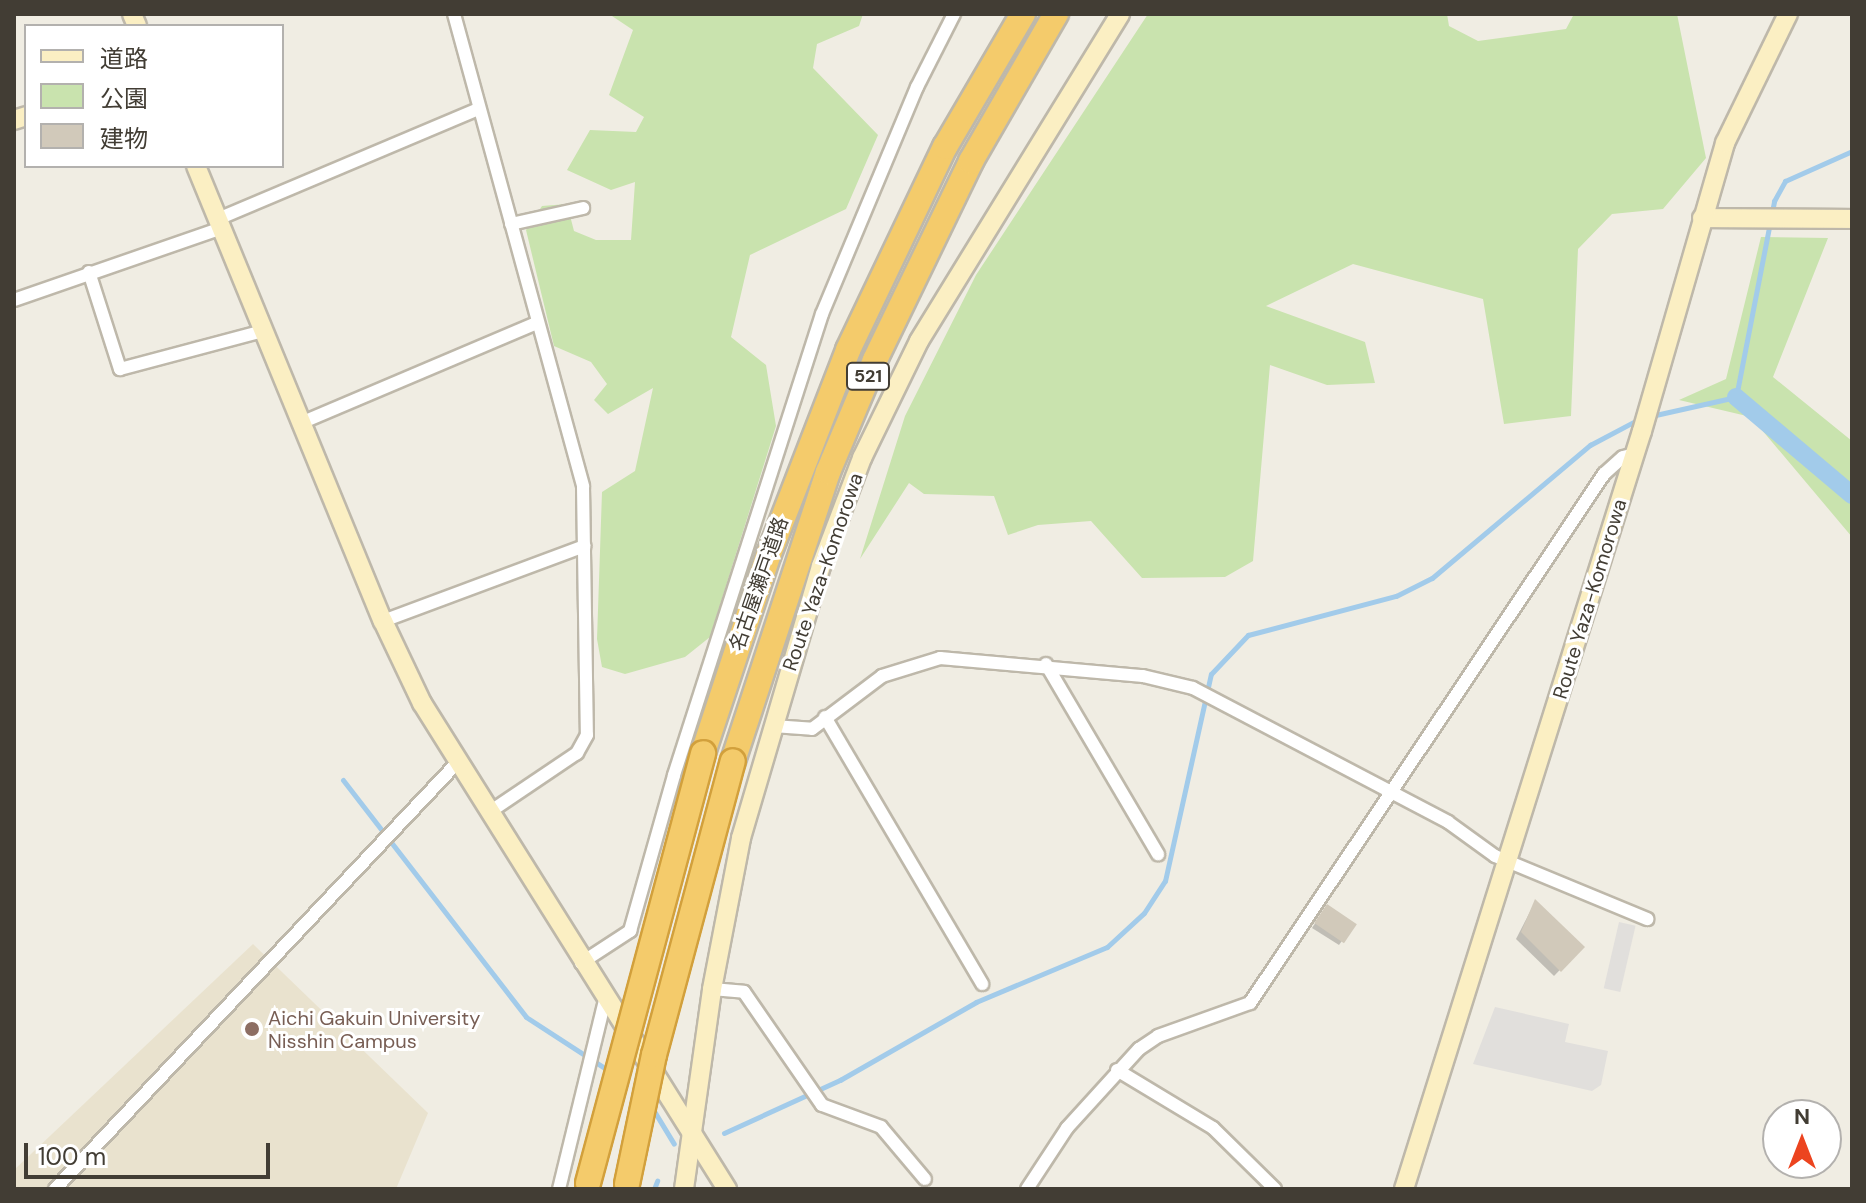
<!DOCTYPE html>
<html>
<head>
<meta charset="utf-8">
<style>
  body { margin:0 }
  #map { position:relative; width:1866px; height:1203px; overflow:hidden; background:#f0ede3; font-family:"DM Sans","Noto Sans JP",sans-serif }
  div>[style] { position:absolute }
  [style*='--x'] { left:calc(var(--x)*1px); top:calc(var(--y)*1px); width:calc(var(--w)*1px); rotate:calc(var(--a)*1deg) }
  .education>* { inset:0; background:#e9e2ce }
  .green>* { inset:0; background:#c9e3ae }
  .parking>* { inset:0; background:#e1dfdc; transform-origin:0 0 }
  .shadow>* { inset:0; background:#0003 }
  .stream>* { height:5px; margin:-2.5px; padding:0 2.5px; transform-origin:2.5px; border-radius:2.5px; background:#a2cbea }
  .canal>* { height:18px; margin:-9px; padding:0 9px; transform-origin:9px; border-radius:9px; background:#a2cbea }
  .building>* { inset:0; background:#d1c9ba; transform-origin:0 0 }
  .roads { filter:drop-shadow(2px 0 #beb8aa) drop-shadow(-2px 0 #beb8aa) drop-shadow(0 2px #beb8aa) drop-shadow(0 -2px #beb8aa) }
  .street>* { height:12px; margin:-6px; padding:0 6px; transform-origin:6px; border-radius:6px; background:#fff }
  .secondary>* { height:18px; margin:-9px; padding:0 9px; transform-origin:9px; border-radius:9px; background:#fbefc3 }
  .highway>* { height:24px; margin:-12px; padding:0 12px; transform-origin:12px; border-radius:12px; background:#f4cb6b }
  .bridges { filter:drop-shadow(2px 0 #d2a03c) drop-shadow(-2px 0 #d2a03c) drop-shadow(0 2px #d2a03c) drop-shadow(0 -2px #d2a03c) }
  .highway-bridge>* { height:24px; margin:-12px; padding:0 12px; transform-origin:12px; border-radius:12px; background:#f4cb6b }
  .dots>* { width:22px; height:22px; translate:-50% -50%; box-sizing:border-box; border:4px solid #fff; border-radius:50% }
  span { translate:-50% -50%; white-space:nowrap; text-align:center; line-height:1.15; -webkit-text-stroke:6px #fff; paint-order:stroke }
  .shield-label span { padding:2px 6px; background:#fff; border:2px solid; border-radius:6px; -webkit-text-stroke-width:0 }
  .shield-label { font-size:18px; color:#423d34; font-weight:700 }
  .street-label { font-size:20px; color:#423d34 }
  .education-label { font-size:20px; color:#785e54 }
  .left { translate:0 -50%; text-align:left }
  .frame { position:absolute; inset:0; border:16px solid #423d34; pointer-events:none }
  .legend { position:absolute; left:24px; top:24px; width:260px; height:144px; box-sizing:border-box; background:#fff; border:2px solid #b3b1ae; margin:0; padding:10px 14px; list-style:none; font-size:24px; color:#423d34 }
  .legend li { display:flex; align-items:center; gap:16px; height:40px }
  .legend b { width:40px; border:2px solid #b3b1ae }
  .north { position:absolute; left:1762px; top:1099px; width:80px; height:80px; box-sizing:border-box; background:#fff; border:2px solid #b3b1ae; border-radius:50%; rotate:0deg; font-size:22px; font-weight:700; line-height:32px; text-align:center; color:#423d34 }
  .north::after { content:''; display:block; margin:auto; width:28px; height:36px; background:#ec441f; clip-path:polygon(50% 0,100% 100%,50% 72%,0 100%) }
  .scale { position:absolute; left:24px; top:1143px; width:246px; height:36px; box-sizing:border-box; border:4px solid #423d34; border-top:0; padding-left:10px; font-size:24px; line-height:28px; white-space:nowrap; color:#423d34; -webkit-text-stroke:6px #fff; paint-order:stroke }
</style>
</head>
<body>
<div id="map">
  <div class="education">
    <div style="clip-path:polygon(253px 944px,428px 1113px,396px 1189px,14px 1189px,14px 1170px)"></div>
  </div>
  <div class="green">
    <div style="clip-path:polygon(609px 14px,863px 14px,859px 26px,817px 44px,813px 68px,878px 135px,846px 209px,750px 255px,731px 337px,766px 365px,776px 426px,710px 637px,685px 657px,625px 674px,602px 667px,597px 639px,602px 492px,635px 471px,653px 388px,608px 414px,594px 400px,607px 384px,591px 362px,554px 346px,526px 230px,542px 206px,567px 204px,574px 231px,596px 240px,631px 240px,635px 182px,611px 190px,567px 170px,590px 130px,636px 132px,644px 117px,609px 95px,633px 30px)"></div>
    <div style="clip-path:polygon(1148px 14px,1447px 14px,1449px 26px,1478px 41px,1566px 29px,1574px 14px,1677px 14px,1706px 158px,1663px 209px,1612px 214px,1578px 249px,1571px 416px,1504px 424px,1483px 299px,1353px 264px,1266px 306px,1365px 342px,1375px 383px,1327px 385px,1270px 365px,1253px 561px,1225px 577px,1142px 578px,1091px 521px,1038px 525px,1008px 535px,994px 496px,924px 494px,909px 483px,860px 559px,905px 416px,976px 275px)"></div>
    <div style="clip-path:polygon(1761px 237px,1828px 238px,1773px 377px,1852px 441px,1852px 537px,1751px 417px,1679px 400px,1726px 379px)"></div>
  </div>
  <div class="parking">
    <div style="left:1619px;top:922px;width:17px;height:68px;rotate:13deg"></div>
    <div style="clip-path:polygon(1495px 1007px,1569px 1024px,1565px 1042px,1608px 1051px,1601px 1085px,1592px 1091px,1473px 1064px)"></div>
  </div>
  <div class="shadow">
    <div style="clip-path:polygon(1535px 902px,1582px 947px,1554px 976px,1516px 939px)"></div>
    <div style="clip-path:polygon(1324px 910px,1354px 924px,1339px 945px,1312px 928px)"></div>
  </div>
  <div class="stream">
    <div style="--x:1651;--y:416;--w:87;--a:-12.6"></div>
    <div style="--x:1736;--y:397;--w:200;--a:-79"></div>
    <div style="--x:1774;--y:201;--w:23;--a:-61"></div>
    <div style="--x:1785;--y:181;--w:73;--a:-24.1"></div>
    <div style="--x:343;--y:780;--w:299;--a:52.3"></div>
    <div style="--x:526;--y:1017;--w:99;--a:33"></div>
    <div style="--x:651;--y:1106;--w:44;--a:58.8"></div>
    <div style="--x:724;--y:1133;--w:128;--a:-24.6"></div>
    <div style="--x:840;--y:1080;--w:157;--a:-29.8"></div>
    <div style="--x:976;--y:1002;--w:142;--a:-22.8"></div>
    <div style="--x:1107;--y:947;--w:50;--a:-42.6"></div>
    <div style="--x:1144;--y:913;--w:38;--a:-57"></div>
    <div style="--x:1165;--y:881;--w:212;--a:-77.5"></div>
    <div style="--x:1211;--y:674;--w:54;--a:-46.5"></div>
    <div style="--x:1248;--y:635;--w:153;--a:-14.8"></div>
    <div style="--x:1396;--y:596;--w:40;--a:-26.6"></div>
    <div style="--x:1432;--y:578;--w:207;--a:-40.1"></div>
    <div style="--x:1590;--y:445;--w:58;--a:-27.9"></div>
    <div style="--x:654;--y:1189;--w:9;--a:-69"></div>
  </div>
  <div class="canal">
    <div style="--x:1736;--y:397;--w:152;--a:40.2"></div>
  </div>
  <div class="building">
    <div style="clip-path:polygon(1535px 899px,1585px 947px,1561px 972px,1521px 932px)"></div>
    <div style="left:1327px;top:904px;width:36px;height:23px;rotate:34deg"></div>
  </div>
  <div class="roads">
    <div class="street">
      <div style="--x:454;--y:14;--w:490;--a:74.7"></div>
      <div style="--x:583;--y:487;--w:248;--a:89.1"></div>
      <div style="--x:587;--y:735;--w:21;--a:119"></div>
      <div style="--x:577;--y:753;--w:104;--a:146"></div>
      <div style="--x:218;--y:219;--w:283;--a:-22.9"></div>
      <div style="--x:511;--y:224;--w:74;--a:-12.5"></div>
      <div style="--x:89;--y:272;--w:102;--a:72.3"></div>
      <div style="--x:120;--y:369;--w:148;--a:-14.9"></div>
      <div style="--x:14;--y:300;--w:220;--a:-19.1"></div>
      <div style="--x:301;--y:423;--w:256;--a:-23"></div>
      <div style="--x:383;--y:621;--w:215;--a:-20.4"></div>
      <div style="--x:1046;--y:664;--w:221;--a:59.5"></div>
      <div style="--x:825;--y:717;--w:310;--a:59.5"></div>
      <div style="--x:773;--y:726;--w:39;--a:4"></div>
      <div style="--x:812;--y:729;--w:88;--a:-37.1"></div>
      <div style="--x:882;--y:676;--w:61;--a:-17.2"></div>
      <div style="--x:940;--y:658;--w:204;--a:5.1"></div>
      <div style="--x:1143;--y:676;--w:51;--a:13.5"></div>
      <div style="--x:1193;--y:688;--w:288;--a:27.7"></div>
      <div style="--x:1448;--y:822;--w:58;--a:35.9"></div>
      <div style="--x:1495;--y:856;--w:165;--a:22.5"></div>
      <div style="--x:581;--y:963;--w:59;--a:-33.1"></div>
      <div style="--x:630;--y:931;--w:162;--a:-74.2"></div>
      <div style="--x:674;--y:775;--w:484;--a:-72.2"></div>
      <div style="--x:822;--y:314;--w:246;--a:-67.3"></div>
      <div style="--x:917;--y:87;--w:82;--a:-63.1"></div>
      <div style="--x:712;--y:989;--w:32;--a:5"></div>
      <div style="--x:744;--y:992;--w:137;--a:55.4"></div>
      <div style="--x:822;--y:1105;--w:63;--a:20.4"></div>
      <div style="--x:881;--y:1127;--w:68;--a:49.8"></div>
      <div style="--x:1117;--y:1070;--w:112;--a:31.1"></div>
      <div style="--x:1213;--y:1128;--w:87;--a:44.5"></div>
      <div style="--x:55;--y:1189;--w:587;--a:-46.66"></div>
      <div style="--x:559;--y:1189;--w:194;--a:-76.3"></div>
      <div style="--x:1027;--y:1189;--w:73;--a:-56.7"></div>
      <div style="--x:1067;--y:1128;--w:107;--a:-47.7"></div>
      <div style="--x:1139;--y:1049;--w:23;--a:-34"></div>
      <div style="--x:1158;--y:1036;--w:98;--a:-19.7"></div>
      <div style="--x:1250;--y:1003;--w:637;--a:-56.21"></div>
      <div style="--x:1604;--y:474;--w:25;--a:-42"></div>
      <div style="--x:1623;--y:457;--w:12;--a:-14"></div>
    </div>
    <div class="secondary">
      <div style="--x:132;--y:14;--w:13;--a:67"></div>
      <div style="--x:14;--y:120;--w:13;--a:-18"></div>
      <div style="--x:196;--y:166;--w:492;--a:67.7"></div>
      <div style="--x:383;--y:621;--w:91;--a:64.6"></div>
      <div style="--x:422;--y:703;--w:574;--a:57.89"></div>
      <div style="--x:1702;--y:218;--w:150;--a:0.4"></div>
      <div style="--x:684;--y:1189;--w:202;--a:-82"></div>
      <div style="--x:712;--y:989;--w:154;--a:-79.1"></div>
      <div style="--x:741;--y:838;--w:284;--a:-73.6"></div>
      <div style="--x:821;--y:566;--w:116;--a:-69.2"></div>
      <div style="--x:862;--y:458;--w:130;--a:-64"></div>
      <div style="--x:919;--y:341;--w:384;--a:-58.4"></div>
      <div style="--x:1404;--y:1189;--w:794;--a:-72.57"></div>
      <div style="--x:1642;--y:431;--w:300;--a:-73.9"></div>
      <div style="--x:1725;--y:143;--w:144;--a:-64"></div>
    </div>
    <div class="highway">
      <div style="--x:703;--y:753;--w:210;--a:-71.7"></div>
      <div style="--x:769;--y:554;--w:219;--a:-68.8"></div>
      <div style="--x:848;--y:350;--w:225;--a:-64.5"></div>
      <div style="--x:945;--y:147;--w:154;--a:-59.6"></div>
      <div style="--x:733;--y:761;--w:304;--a:-71.8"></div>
      <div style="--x:828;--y:472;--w:121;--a:-67.2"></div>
      <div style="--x:875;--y:360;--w:221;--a:-64.2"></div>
      <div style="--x:971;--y:161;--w:170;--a:-60"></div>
    </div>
  </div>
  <div class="bridges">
    <div class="highway-bridge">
      <div style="--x:588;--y:1183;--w:445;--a:-75"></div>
      <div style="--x:627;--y:1184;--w:132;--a:-78.2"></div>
      <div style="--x:654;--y:1055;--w:304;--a:-75"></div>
    </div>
  </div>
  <div class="dots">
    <div style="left:252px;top:1029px;background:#8d6e63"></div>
  </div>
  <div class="shield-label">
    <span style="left:868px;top:376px">521</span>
  </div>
  <div class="street-label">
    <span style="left:823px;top:572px;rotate:-71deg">Route Yaza-Komorowa</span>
    <span style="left:759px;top:584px;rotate:-71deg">名古屋瀬戸道路</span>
    <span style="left:1590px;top:599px;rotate:-73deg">Route Yaza-Komorowa</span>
  </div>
  <div class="education-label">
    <span class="left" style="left:268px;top:1030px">Aichi Gakuin University<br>Nisshin Campus</span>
  </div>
  <div class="frame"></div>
  <ul class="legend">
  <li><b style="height:10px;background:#fbefc3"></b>道路</li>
  <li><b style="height:22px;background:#c9e3ae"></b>公園</li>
  <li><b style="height:22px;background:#d1c9ba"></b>建物</li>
  </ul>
  <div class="north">N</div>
  <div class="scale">100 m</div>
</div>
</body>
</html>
